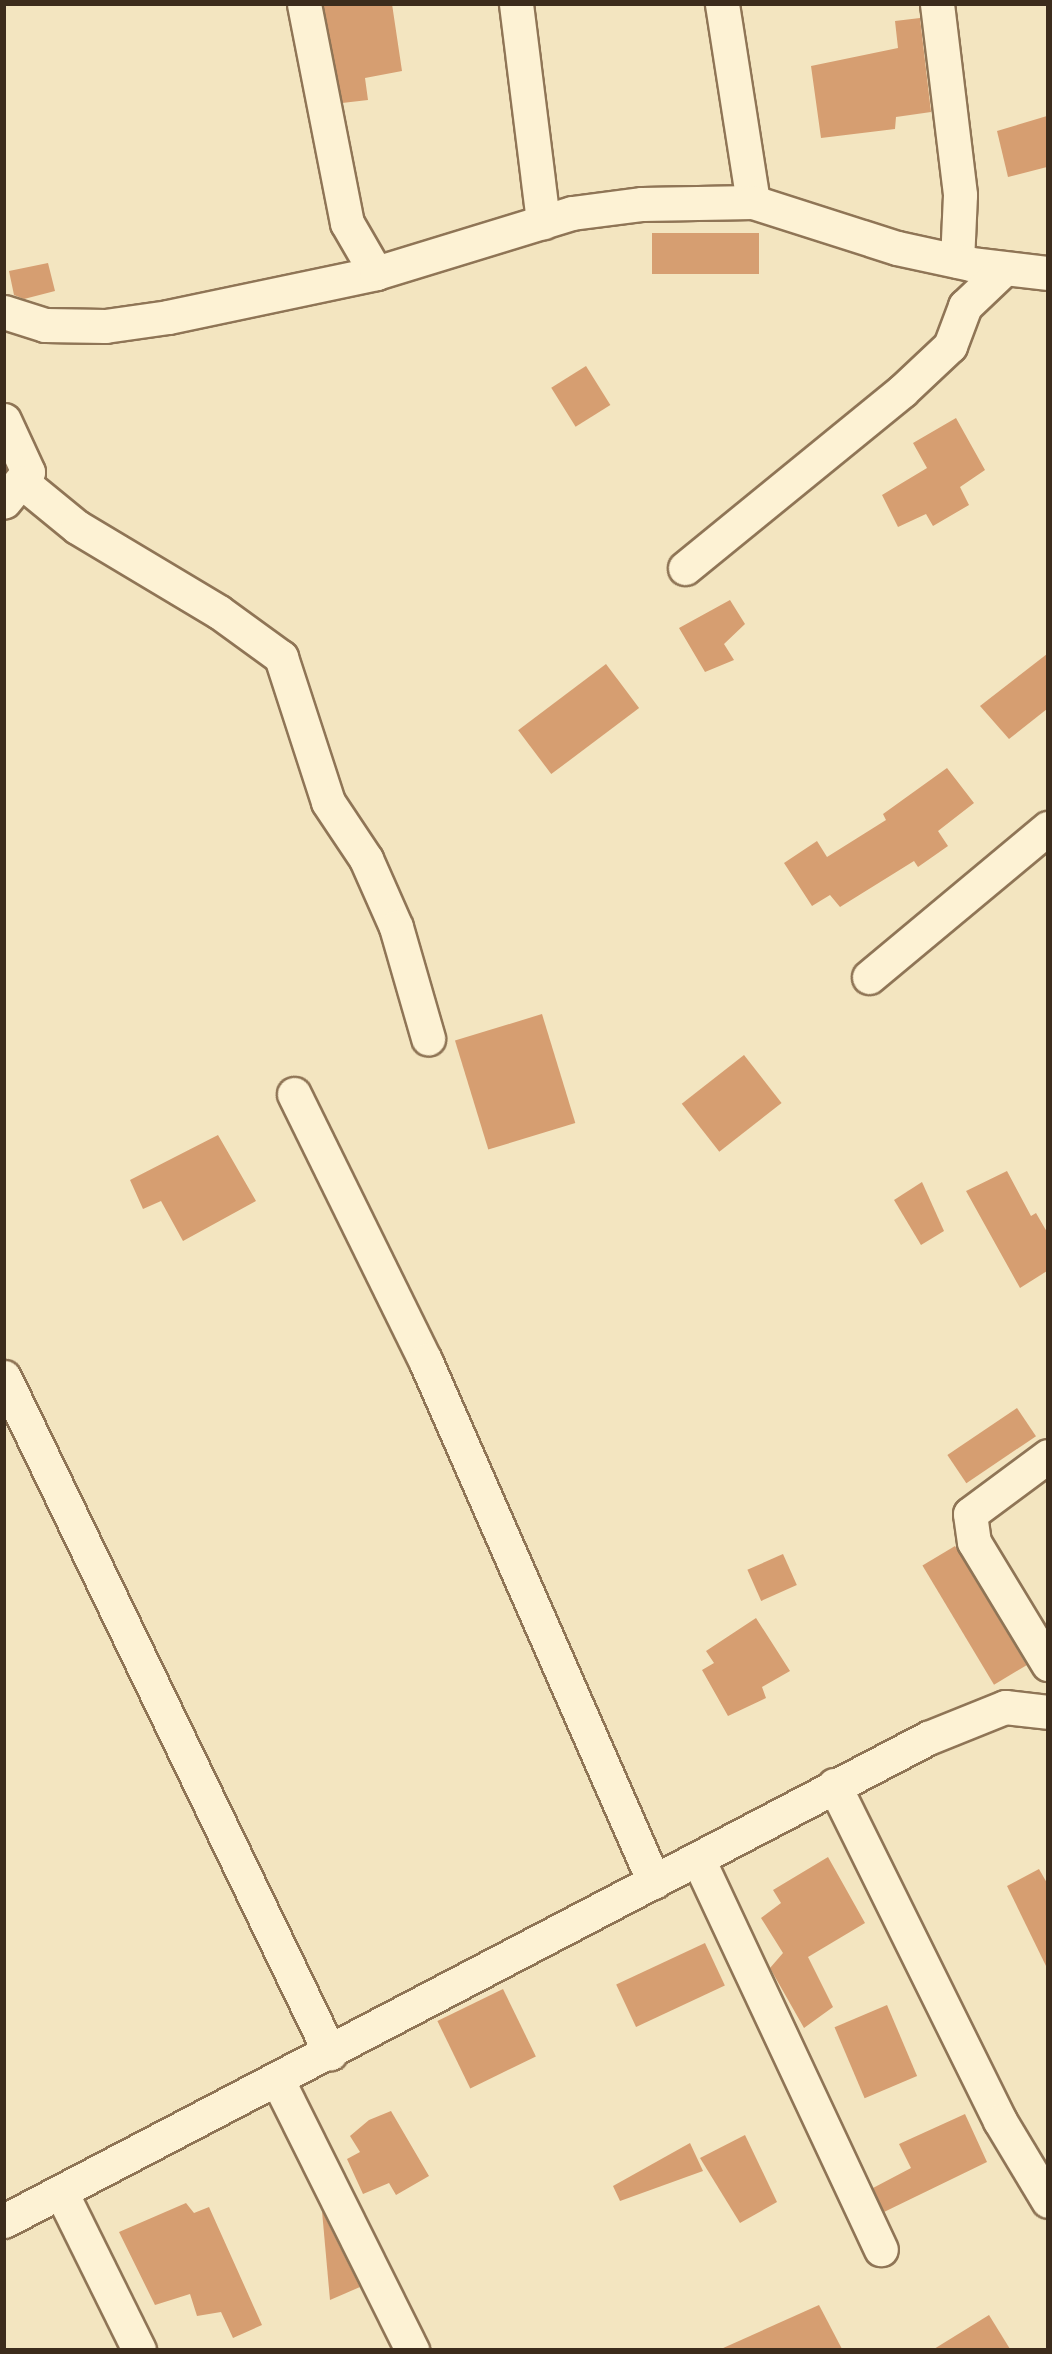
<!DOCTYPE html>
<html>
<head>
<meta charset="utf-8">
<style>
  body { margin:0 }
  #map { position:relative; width:1052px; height:2354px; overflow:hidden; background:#f3e5c0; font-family:"Crimson Pro",serif }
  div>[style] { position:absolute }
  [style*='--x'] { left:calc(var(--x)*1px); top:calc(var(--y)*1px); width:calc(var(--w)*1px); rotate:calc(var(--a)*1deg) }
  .building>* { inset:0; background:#d69e71; transform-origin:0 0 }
  .roads { filter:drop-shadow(2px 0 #8f7556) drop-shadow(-2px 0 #8f7556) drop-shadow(0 2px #8f7556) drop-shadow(0 -2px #8f7556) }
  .minor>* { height:33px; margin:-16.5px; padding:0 16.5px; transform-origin:16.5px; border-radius:16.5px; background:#fdf2d4 }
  span { translate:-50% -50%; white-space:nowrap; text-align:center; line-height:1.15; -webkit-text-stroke:5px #f9efd1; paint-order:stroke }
  .frame { position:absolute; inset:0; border:6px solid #3c2c1c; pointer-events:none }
</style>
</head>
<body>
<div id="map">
  <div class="building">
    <div style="clip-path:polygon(323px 4px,392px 4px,402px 71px,365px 78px,368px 100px,342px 103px)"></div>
    <div style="clip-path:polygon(920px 18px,931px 112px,896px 117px,895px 129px,821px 138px,811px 66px,898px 48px,895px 21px)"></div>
    <div style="clip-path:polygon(1047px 116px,1047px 167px,1008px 177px,997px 131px)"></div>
    <div style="left:759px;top:233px;width:41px;height:107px;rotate:90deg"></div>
    <div style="clip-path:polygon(48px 263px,55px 291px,24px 299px,14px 295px,9px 271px)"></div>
    <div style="left:586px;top:366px;width:46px;height:41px;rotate:58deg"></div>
    <div style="clip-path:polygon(956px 418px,985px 470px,960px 487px,969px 505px,933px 526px,926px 514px,898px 527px,882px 495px,927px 468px,913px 443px)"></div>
    <div style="clip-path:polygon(730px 600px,745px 624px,724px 644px,734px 660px,705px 672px,679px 628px)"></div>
    <div style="clip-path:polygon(1047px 654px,1047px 709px,1009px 739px,980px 706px)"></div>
    <div style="left:606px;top:664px;width:55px;height:110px;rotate:53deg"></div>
    <div style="clip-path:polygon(947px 768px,974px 803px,938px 831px,948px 846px,918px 867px,914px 861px,840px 907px,830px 895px,812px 906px,784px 863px,817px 841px,827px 857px,886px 820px,883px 814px)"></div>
    <div style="left:542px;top:1014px;width:114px;height:91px;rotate:73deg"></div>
    <div style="left:744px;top:1055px;width:61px;height:79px;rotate:52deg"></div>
    <div style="clip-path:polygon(218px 1135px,256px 1201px,183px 1241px,161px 1201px,143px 1209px,130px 1180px)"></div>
    <div style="clip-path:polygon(1007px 1171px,1031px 1216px,1036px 1213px,1047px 1232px,1047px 1271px,1020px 1288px,966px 1191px)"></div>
    <div style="clip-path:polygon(922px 1182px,944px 1231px,921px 1245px,894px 1200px)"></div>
    <div style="left:1017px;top:1408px;width:34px;height:84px;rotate:56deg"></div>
    <div style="left:955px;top:1546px;width:139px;height:38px;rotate:59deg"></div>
    <div style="left:783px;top:1554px;width:34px;height:39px;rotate:66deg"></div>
    <div style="clip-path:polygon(756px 1618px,790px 1671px,762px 1687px,766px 1698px,728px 1716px,702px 1670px,714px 1663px,706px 1651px)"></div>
    <div style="clip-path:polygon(828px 1857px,865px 1923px,808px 1957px,833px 2007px,804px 2028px,770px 1968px,783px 1953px,761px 1918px,781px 1903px,773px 1890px)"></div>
    <div style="clip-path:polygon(1039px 1869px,1047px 1883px,1047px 1968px,1007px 1886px)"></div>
    <div style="left:705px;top:1943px;width:47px;height:98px;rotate:65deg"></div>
    <div style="left:503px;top:1989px;width:75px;height:73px;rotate:64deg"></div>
    <div style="left:887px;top:2005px;width:77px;height:57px;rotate:67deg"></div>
    <div style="clip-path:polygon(391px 2111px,429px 2176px,396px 2195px,389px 2183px,363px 2194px,347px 2159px,360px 2152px,350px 2136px,369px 2120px)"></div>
    <div style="clip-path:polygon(965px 2114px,987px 2162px,884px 2212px,873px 2188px,911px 2168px,899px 2144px)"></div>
    <div style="clip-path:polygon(745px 2135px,777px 2202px,740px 2223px,700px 2158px)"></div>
    <div style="clip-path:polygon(690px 2143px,703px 2171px,620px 2201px,613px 2186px)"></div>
    <div style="clip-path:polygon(186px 2203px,194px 2213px,209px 2207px,262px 2325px,233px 2338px,221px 2312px,197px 2316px,190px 2294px,155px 2305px,119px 2232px)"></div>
    <div style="clip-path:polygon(322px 2211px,360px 2287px,330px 2300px)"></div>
    <div style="clip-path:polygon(819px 2305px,842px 2349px,721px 2349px)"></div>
    <div style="clip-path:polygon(989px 2315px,1010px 2349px,934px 2349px)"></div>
  </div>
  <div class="roads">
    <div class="minor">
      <div style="--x:304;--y:4;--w:223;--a:78.9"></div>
      <div style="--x:347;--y:223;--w:58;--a:59.9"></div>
      <div style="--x:516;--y:4;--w:220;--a:82.9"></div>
      <div style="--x:722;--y:4;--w:200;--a:81.1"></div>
      <div style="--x:937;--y:4;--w:192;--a:83.1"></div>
      <div style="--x:960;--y:195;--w:66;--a:92.6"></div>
      <div style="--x:4;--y:312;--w:43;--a:17.6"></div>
      <div style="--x:45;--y:325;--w:60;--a:1"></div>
      <div style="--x:105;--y:326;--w:64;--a:-8.1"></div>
      <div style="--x:168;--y:317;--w:213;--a:-11.9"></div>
      <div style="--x:376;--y:273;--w:205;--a:-17"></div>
      <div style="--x:572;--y:213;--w:71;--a:-7.3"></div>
      <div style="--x:642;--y:204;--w:111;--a:-1"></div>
      <div style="--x:753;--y:202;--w:151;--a:17.7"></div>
      <div style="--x:897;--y:248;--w:76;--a:12.2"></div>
      <div style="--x:971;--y:264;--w:78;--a:6.7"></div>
      <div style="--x:4;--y:420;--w:57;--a:65.2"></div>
      <div style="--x:28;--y:472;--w:38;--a:129"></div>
      <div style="--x:22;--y:482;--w:71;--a:39.3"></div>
      <div style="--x:77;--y:527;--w:165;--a:30.9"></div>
      <div style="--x:219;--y:612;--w:77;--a:36"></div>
      <div style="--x:281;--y:657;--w:152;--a:72"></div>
      <div style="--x:328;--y:802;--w:69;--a:56.3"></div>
      <div style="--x:366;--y:859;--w:74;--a:66.2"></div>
      <div style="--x:396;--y:927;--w:116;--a:73.9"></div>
      <div style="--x:685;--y:568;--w:280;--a:-39.2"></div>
      <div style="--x:902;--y:391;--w:66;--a:-43.2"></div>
      <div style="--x:950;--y:346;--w:43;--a:-69.4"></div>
      <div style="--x:965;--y:306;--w:54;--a:-43.5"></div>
      <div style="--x:869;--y:977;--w:233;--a:-39.8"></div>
      <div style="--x:294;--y:1094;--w:297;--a:63.8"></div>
      <div style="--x:425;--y:1360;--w:570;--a:66.31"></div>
      <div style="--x:4;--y:1377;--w:751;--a:64.25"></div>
      <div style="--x:1048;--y:1456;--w:97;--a:143.4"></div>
      <div style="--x:970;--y:1514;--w:28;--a:82"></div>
      <div style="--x:974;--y:1542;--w:143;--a:58.8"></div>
      <div style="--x:834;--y:1785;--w:375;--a:63.7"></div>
      <div style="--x:1000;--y:2121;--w:93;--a:59"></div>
      <div style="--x:698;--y:1859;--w:431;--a:64.9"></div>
      <div style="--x:278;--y:2081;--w:301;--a:63.5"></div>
      <div style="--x:61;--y:2192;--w:176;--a:63.7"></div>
      <div style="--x:4;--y:2221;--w:1043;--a:-27.6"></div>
      <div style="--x:928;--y:1738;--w:83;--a:-21.9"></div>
      <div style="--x:1005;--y:1707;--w:43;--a:6.6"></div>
    </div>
  </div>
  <div class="frame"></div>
</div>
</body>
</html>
